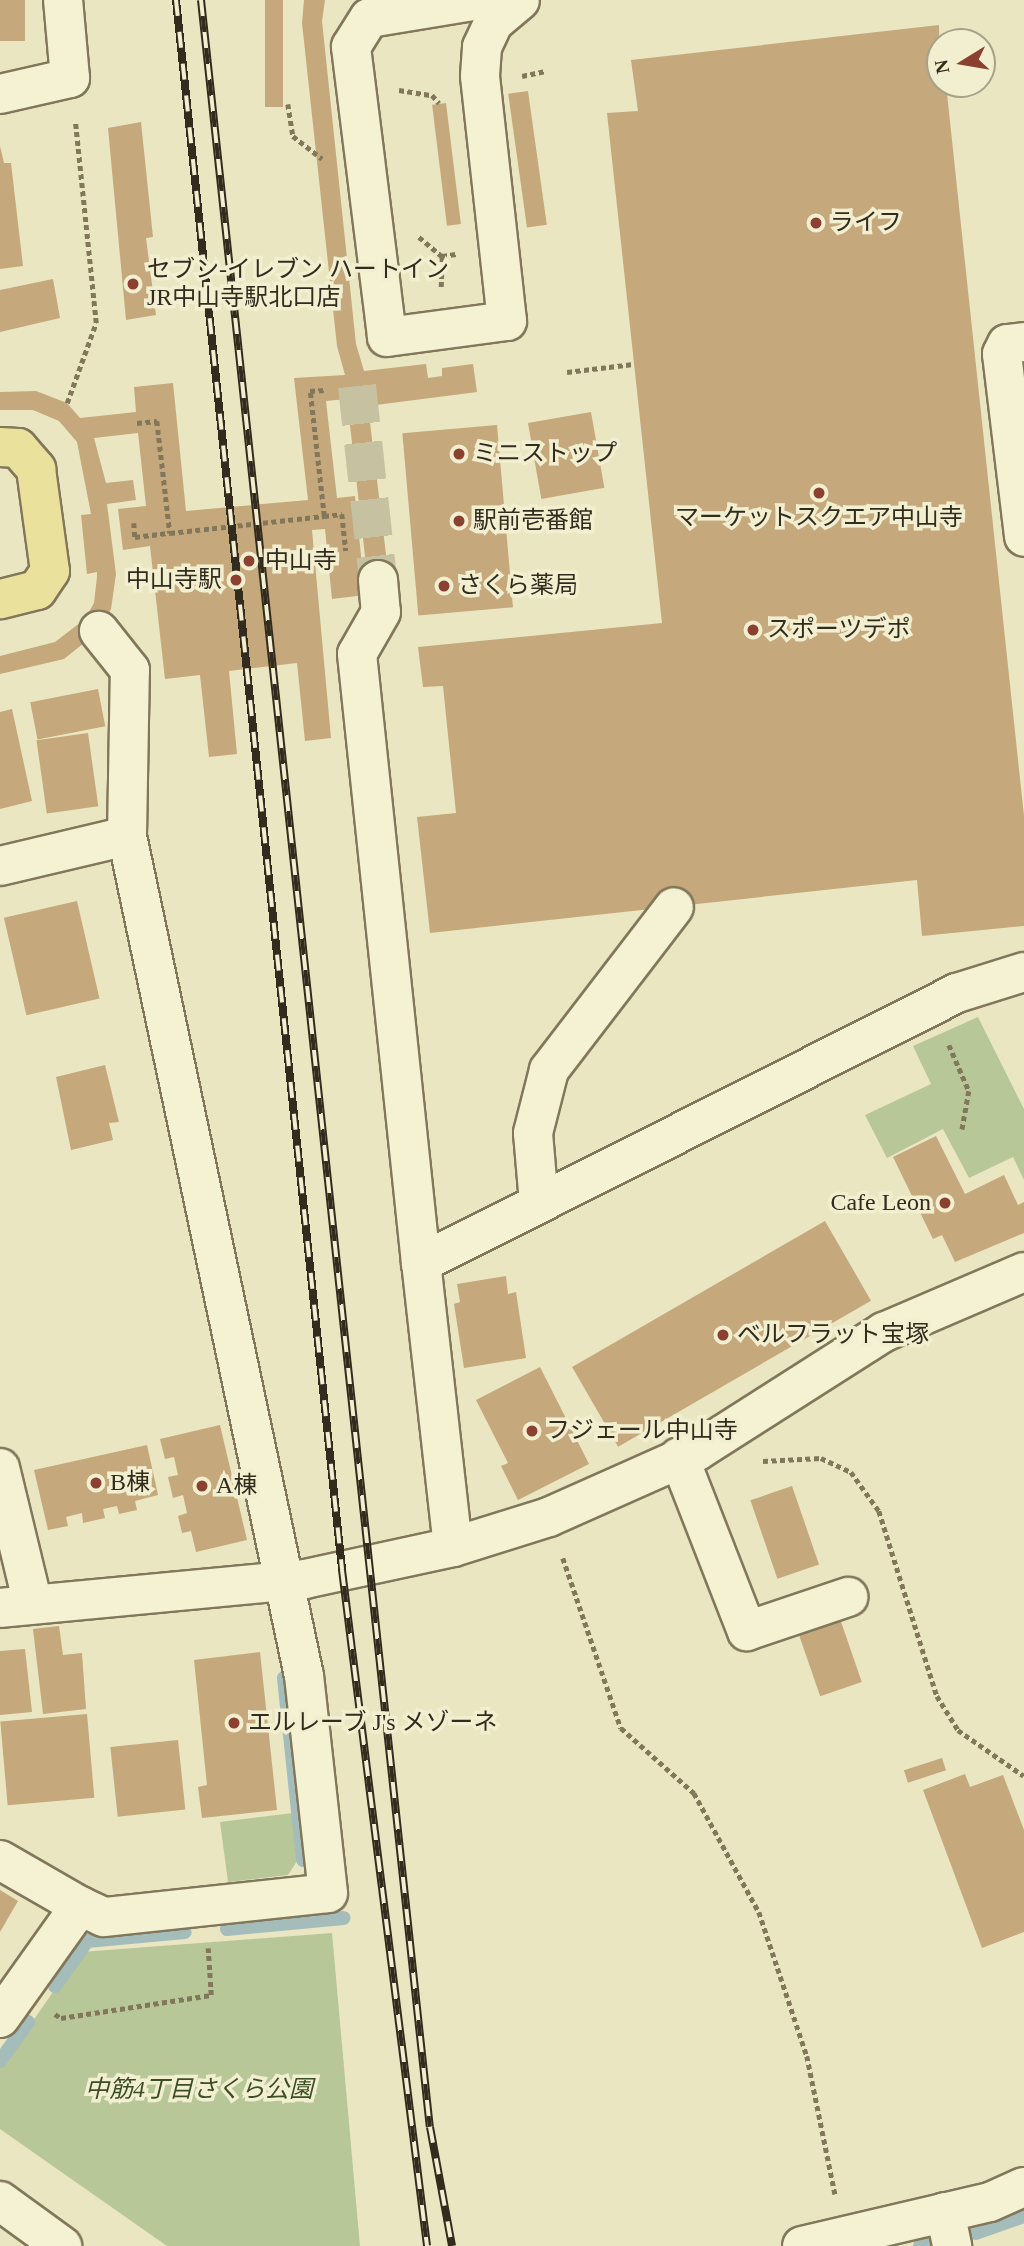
<!DOCTYPE html>
<html>
<head>
<meta charset="utf-8">
<style>
  body { margin:0 }
  #map { position:relative; width:1024px; height:2246px; overflow:hidden; background:#eae6c2; font-family:"Times New Roman","Noto Sans JP",serif }
  div>[style] { position:absolute }
  [style*='--x'] { left:calc(var(--x)*1px); top:calc(var(--y)*1px); width:calc(var(--w)*1px); rotate:calc(var(--a)*1deg) }
  .green>* { inset:0; background:#b8c797 }
  .stream>* { height:14px; margin:-7px; padding:0 7px; transform-origin:7px; border-radius:7px; background:#a4bdba }
  .building>* { inset:0; background:#c5a87b; transform-origin:0 0 }
  .minor-tunnel>* { height:38px; margin-top:-19px; transform-origin:0; background:repeating-linear-gradient(90deg,#c5c1a1 0 38px,transparent 0 57px) }
  .path>* { height:4.5px; margin-top:-2.25px; transform-origin:0; background:repeating-linear-gradient(90deg,#82775b 0 5px,transparent 0 8.5px) }
  .roads { filter:drop-shadow(2px 0 #82775b) drop-shadow(-2px 0 #82775b) drop-shadow(0 2px #82775b) drop-shadow(0 -2px #82775b) }
  .minor>* { height:38px; margin:-19px; padding:0 19px; transform-origin:19px; border-radius:19px; background:#f5f2d4 }
  .major>* { height:38px; margin:-19px; padding:0 19px; transform-origin:19px; border-radius:19px; background:#eae19c }
  .rail>* { height:8px; margin-top:-4px; transform-origin:0; background:repeating-linear-gradient(90deg,#f2efd1 0 16px,#332c1e 0 32px); box-sizing:border-box; border-block:2px solid #332c1e }
  .dots>* { width:19px; height:19px; translate:-50% -50%; box-sizing:border-box; border:4px solid #f2efd1; border-radius:50% }
  span { translate:-50% -50%; white-space:nowrap; text-align:center; line-height:1.15; -webkit-text-stroke:7px #f2efd1; paint-order:stroke }
  .poi-label { font-size:24px; color:#332c1e }
  .left { translate:0 -50%; text-align:left }
  .right { translate:-100% -50%; text-align:right }
  .park-label { font-size:24px; color:#3c4e26; font-style:italic }
  .north { position:absolute; left:926px; top:28px; width:70px; height:70px; box-sizing:border-box; background:#f2efd1; border:2px solid #a6a189; border-radius:50%; rotate:259deg; font-size:19px; font-weight:700; line-height:28px; text-align:center; color:#332c1e }
  .north::after { content:''; display:block; margin:auto; width:24px; height:32px; background:#8c4130; clip-path:polygon(50% 0,100% 100%,50% 72%,0 100%) }
</style>
</head>
<body>
<div id="map">
  <div class="green">
    <div style="clip-path:polygon(978px 1017px,1024px 1109px,1024px 1180px,1013px 1157px,969px 1178px,943px 1129px,887px 1158px,865px 1115px,931px 1084px,913px 1046px)"></div>
    <div style="clip-path:polygon(293px 1813px,299px 1858px,288px 1875px,228px 1882px,220px 1822px)"></div>
    <div style="clip-path:polygon(332px 1933px,360px 2246px,167px 2246px,0 2129px,0 2068px,81px 1952px)"></div>
  </div>
  <div class="stream">
    <div style="--x:284;--y:1678;--w:183;--a:84"></div>
    <div style="--x:227;--y:1929;--w:117;--a:-5.4"></div>
    <div style="--x:55;--y:1986;--w:55;--a:-54.6"></div>
    <div style="--x:87;--y:1941;--w:98;--a:-5.2"></div>
    <div style="--x:0;--y:2061;--w:48;--a:-54.3"></div>
    <div style="--x:976;--y:2233;--w:51;--a:-19.5"></div>
    <div style="--x:920;--y:2246;--w:7;--a:-16"></div>
  </div>
  <div class="building">
    <div style="left:0;top:0;width:25px;height:41px"></div>
    <div style="left:265px;top:0;width:18px;height:107px"></div>
    <div style="clip-path:polygon(304px 0,325px 0,322px 21px,356px 344px,364px 371px,426px 364px,428px 378px,442px 376px,442px 368px,473px 364px,477px 392px,368px 406px,389px 579px,368px 582px,347px 399px,326px 401px,337px 498px,355px 496px,365px 595px,332px 599px,325px 529px,312px 530px,331px 738px,305px 741px,297px 663px,229px 671px,237px 754px,209px 757px,200px 675px,165px 679px,150px 546px,123px 550px,118px 509px,146px 506px,138px 433px,94px 438px,106px 483px,133px 480px,136px 500px,107px 504px,116px 574px,111px 609px,99px 631px,64px 659px,0 674px,0 656px,55px 642px,85px 619px,94px 603px,97px 577px,97px 572px,87px 574px,81px 515px,91px 514px,77px 442px,59px 421px,33px 410px,0 410px,0 392px,36px 391px,67px 403px,80px 418px,136px 412px,134px 387px,173px 383px,186px 511px,308px 500px,294px 378px,345px 375px,337px 346px,302px 23px)"></div>
    <div style="clip-path:polygon(939px 25px,940px 84px,946px 84px,1024px 816px,1024px 926px,922px 936px,917px 880px,430px 933px,417px 817px,456px 813px,443px 686px,423px 687px,418px 647px,662px 623px,607px 113px,638px 111px,631px 60px)"></div>
    <div style="left:528px;top:91px;width:135px;height:20px;rotate:82deg"></div>
    <div style="left:446px;top:103px;width:122px;height:14px;rotate:83deg"></div>
    <div style="clip-path:polygon(141px 122px,153px 237px,146px 238px,156px 315px,126px 320px,108px 128px)"></div>
    <div style="clip-path:polygon(0 146px,4px 163px,11px 163px,23px 266px,0 269px)"></div>
    <div style="clip-path:polygon(53px 279px,60px 318px,0 332px,0 290px)"></div>
    <div style="left:591px;top:412px;width:77px;height:64px;rotate:80deg"></div>
    <div style="left:497px;top:425px;width:183px;height:95px;rotate:85deg"></div>
    <div style="left:98px;top:689px;width:38px;height:69px;rotate:79deg"></div>
    <div style="clip-path:polygon(12px 709px,32px 801px,0 809px,0 712px)"></div>
    <div style="left:88px;top:733px;width:74px;height:52px;rotate:82deg"></div>
    <div style="left:77px;top:901px;width:100px;height:75px;rotate:77deg"></div>
    <div style="clip-path:polygon(105px 1065px,119px 1122px,109px 1123px,113px 1140px,71px 1150px,56px 1077px)"></div>
    <div style="clip-path:polygon(936px 1136px,965px 1194px,1004px 1175px,1018px 1205px,1024px 1202px,1024px 1233px,955px 1262px,942px 1235px,933px 1239px,893px 1157px)"></div>
    <div style="left:825px;top:1221px;width:92px;height:292px;rotate:60deg"></div>
    <div style="clip-path:polygon(506px 1276px,508px 1294px,516px 1292px,526px 1358px,464px 1368px,454px 1304px,460px 1302px,457px 1284px)"></div>
    <div style="clip-path:polygon(540px 1367px,589px 1464px,518px 1500px,501px 1466px,508px 1463px,476px 1400px)"></div>
    <div style="clip-path:polygon(220px 1425px,247px 1540px,196px 1552px,191px 1531px,182px 1533px,178px 1516px,187px 1513px,183px 1495px,173px 1498px,168px 1477px,178px 1475px,174px 1457px,165px 1459px,160px 1439px)"></div>
    <div style="clip-path:polygon(147px 1445px,158px 1495px,135px 1501px,137px 1510px,119px 1514px,117px 1506px,103px 1509px,105px 1518px,83px 1523px,82px 1513px,66px 1517px,68px 1526px,48px 1530px,34px 1470px)"></div>
    <div style="left:792px;top:1486px;width:83px;height:44px;rotate:71deg"></div>
    <div style="left:838px;top:1613px;width:73px;height:44px;rotate:71deg"></div>
    <div style="clip-path:polygon(59px 1626px,63px 1655px,82px 1653px,86px 1709px,43px 1714px,33px 1629px)"></div>
    <div style="clip-path:polygon(25px 1649px,32px 1712px,0 1715px,0 1651px)"></div>
    <div style="clip-path:polygon(260px 1652px,277px 1810px,202px 1818px,198px 1787px,207px 1785px,194px 1660px)"></div>
    <div style="left:87px;top:1714px;width:84px;height:87px;rotate:85deg"></div>
    <div style="left:178px;top:1740px;width:70px;height:68px;rotate:84deg"></div>
    <div style="left:942px;top:1758px;width:13px;height:40px;rotate:72deg"></div>
    <div style="clip-path:polygon(965px 1774px,970px 1787px,1003px 1775px,1024px 1830px,1024px 1932px,982px 1948px,923px 1790px)"></div>
    <div style="clip-path:polygon(0 1890px,18px 1901px,0 1932px)"></div>
  </div>
  <div class="minor-tunnel">
    <div style="--x:357;--y:386;--w:195;--a:83.8"></div>
  </div>
  <div class="path">
    <div style="--x:522;--y:76;--w:24;--a:-12"></div>
    <div style="--x:399;--y:90;--w:33;--a:9"></div>
    <div style="--x:432;--y:95;--w:11;--a:49"></div>
    <div style="--x:288;--y:104;--w:32;--a:81"></div>
    <div style="--x:293;--y:136;--w:37;--a:38"></div>
    <div style="--x:419;--y:237;--w:30;--a:40"></div>
    <div style="--x:442;--y:256;--w:14;--a:-8"></div>
    <div style="--x:441;--y:287;--w:31;--a:-88"></div>
    <div style="--x:567;--y:372;--w:67;--a:-6.8"></div>
    <div style="--x:67;--y:403;--w:85;--a:-70.1"></div>
    <div style="--x:96;--y:323;--w:204;--a:-95.9"></div>
    <div style="--x:137;--y:423;--w:20;--a:-6"></div>
    <div style="--x:157;--y:421;--w:113;--a:83.4"></div>
    <div style="--x:170;--y:533;--w:155;--a:-6.3"></div>
    <div style="--x:324;--y:516;--w:126;--a:-96.4"></div>
    <div style="--x:310;--y:391;--w:15;--a:-4"></div>
    <div style="--x:324;--y:516;--w:18;--a:-6"></div>
    <div style="--x:342;--y:514;--w:37;--a:84"></div>
    <div style="--x:134;--y:523;--w:14;--a:86"></div>
    <div style="--x:135;--y:537;--w:35;--a:-7"></div>
    <div style="--x:949;--y:1045;--w:50;--a:66.5"></div>
    <div style="--x:969;--y:1091;--w:39;--a:100"></div>
    <div style="--x:763;--y:1461;--w:58;--a:-3"></div>
    <div style="--x:821;--y:1458;--w:33;--a:25"></div>
    <div style="--x:851;--y:1472;--w:48;--a:54.3"></div>
    <div style="--x:879;--y:1511;--w:194;--a:72.6"></div>
    <div style="--x:937;--y:1696;--w:40;--a:58"></div>
    <div style="--x:958;--y:1730;--w:80;--a:34.9"></div>
    <div style="--x:563;--y:1558;--w:180;--a:71.2"></div>
    <div style="--x:621;--y:1728;--w:98;--a:41.7"></div>
    <div style="--x:694;--y:1793;--w:136;--a:61.4"></div>
    <div style="--x:759;--y:1912;--w:152;--a:71.6"></div>
    <div style="--x:807;--y:2056;--w:141;--a:78.5"></div>
    <div style="--x:55;--y:2014;--w:7;--a:34"></div>
    <div style="--x:61;--y:2018;--w:152;--a:-8.7"></div>
    <div style="--x:211;--y:1995;--w:47;--a:-93.7"></div>
  </div>
  <div class="roads">
    <div class="minor">
      <div style="--x:479;--y:0;--w:111;--a:170.7"></div>
      <div style="--x:369;--y:18;--w:34;--a:122"></div>
      <div style="--x:351;--y:47;--w:292;--a:82.9"></div>
      <div style="--x:387;--y:337;--w:121;--a:-7.6"></div>
      <div style="--x:507;--y:321;--w:246;--a:-96.3"></div>
      <div style="--x:480;--y:76;--w:29;--a:-86"></div>
      <div style="--x:482;--y:47;--w:26;--a:-65"></div>
      <div style="--x:493;--y:23;--w:35;--a:-40"></div>
      <div style="--x:0;--y:94;--w:72;--a:-12.9"></div>
      <div style="--x:70;--y:78;--w:78;--a:-95.1"></div>
      <div style="--x:1024;--y:342;--w:17;--a:173"></div>
      <div style="--x:1007;--y:344;--w:11;--a:117"></div>
      <div style="--x:1002;--y:354;--w:184;--a:83.1"></div>
      <div style="--x:378;--y:580;--w:32;--a:85"></div>
      <div style="--x:381;--y:612;--w:48;--a:119.7"></div>
      <div style="--x:357;--y:654;--w:612;--a:84"></div>
      <div style="--x:0;--y:866;--w:130;--a:-13.3"></div>
      <div style="--x:539;--y:1203;--w:70;--a:-94.9"></div>
      <div style="--x:533;--y:1133;--w:65;--a:-75.7"></div>
      <div style="--x:549;--y:1070;--w:205;--a:-52.5"></div>
      <div style="--x:679;--y:1457;--w:187;--a:68.7"></div>
      <div style="--x:747;--y:1631;--w:107;--a:-18.6"></div>
      <div style="--x:0;--y:1468;--w:140;--a:76.4"></div>
      <div style="--x:453;--y:1547;--w:286;--a:-96.4"></div>
      <div style="--x:421;--y:1263;--w:600;--a:-26.74"></div>
      <div style="--x:957;--y:993;--w:70;--a:-17.4"></div>
      <div style="--x:0;--y:1608;--w:306;--a:-5.4"></div>
      <div style="--x:305;--y:1579;--w:151;--a:-12.2"></div>
      <div style="--x:453;--y:1547;--w:101;--a:-17.4"></div>
      <div style="--x:549;--y:1517;--w:162;--a:-24"></div>
      <div style="--x:697;--y:1451;--w:222;--a:-32.5"></div>
      <div style="--x:884;--y:1332;--w:152;--a:-23.2"></div>
      <div style="--x:0;--y:1860;--w:92;--a:29.9"></div>
      <div style="--x:0;--y:2018;--w:138;--a:-54.5"></div>
      <div style="--x:80;--y:1906;--w:26;--a:25"></div>
      <div style="--x:104;--y:1917;--w:225;--a:-6.1"></div>
      <div style="--x:328;--y:1893;--w:218;--a:-96.3"></div>
      <div style="--x:304;--y:1676;--w:858;--a:-101.9"></div>
      <div style="--x:127;--y:836;--w:166;--a:-89"></div>
      <div style="--x:130;--y:670;--w:50;--a:-128.5"></div>
      <div style="--x:0;--y:2201;--w:77;--a:36"></div>
      <div style="--x:945;--y:2212;--w:35;--a:78"></div>
      <div style="--x:802;--y:2246;--w:193;--a:-13.2"></div>
      <div style="--x:990;--y:2202;--w:37;--a:-24"></div>
    </div>
    <div class="major">
      <div style="--x:0;--y:447;--w:18;--a:3"></div>
      <div style="--x:18;--y:448;--w:28;--a:49"></div>
      <div style="--x:36;--y:469;--w:103;--a:82.2"></div>
      <div style="--x:50;--y:571;--w:23;--a:124"></div>
      <div style="--x:37;--y:590;--w:38;--a:166"></div>
    </div>
  </div>
  <div class="rail">
    <div style="--x:176;--y:0;--w:1579;--a:83.96"></div>
    <div style="--x:342;--y:1570;--w:681;--a:82.83"></div>
    <div style="--x:201;--y:0;--w:2139;--a:83.86"></div>
    <div style="--x:430;--y:2127;--w:121;--a:79.5"></div>
  </div>
  <div class="dots">
    <div style="left:816px;top:223px;background:#8c4130"></div>
    <div style="left:133px;top:284px;background:#8c4130"></div>
    <div style="left:459px;top:454px;background:#8c4130"></div>
    <div style="left:819px;top:493px;background:#8c4130"></div>
    <div style="left:459px;top:521px;background:#8c4130"></div>
    <div style="left:249px;top:561px;background:#8c4130"></div>
    <div style="left:236px;top:580px;background:#8c4130"></div>
    <div style="left:444px;top:586px;background:#8c4130"></div>
    <div style="left:753px;top:630px;background:#8c4130"></div>
    <div style="left:945px;top:1203px;background:#8c4130"></div>
    <div style="left:723px;top:1335px;background:#8c4130"></div>
    <div style="left:532px;top:1431px;background:#8c4130"></div>
    <div style="left:96px;top:1483px;background:#8c4130"></div>
    <div style="left:202px;top:1486px;background:#8c4130"></div>
    <div style="left:234px;top:1723px;background:#8c4130"></div>
  </div>
  <div class="poi-label">
    <span class="left" style="left:830px;top:223px">ライフ</span>
    <span class="left" style="left:147px;top:284px">セブン-イレブン ハートイン<br>JR中山寺駅北口店</span>
    <span class="left" style="left:473px;top:454px">ミニストップ</span>
    <span style="left:819px;top:518px">マーケットスクエア中山寺</span>
    <span class="left" style="left:473px;top:521px">駅前壱番館</span>
    <span class="left" style="left:265px;top:561px">中山寺</span>
    <span class="right" style="left:222px;top:580px">中山寺駅</span>
    <span class="left" style="left:458px;top:586px">さくら薬局</span>
    <span class="left" style="left:767px;top:630px">スポーツデポ</span>
    <span class="right" style="left:931px;top:1203px">Cafe Leon</span>
    <span class="left" style="left:737px;top:1335px">ベルフラット宝塚</span>
    <span class="left" style="left:546px;top:1431px">フジェール中山寺</span>
    <span class="left" style="left:110px;top:1483px">B棟</span>
    <span class="left" style="left:216px;top:1486px">A棟</span>
    <span class="left" style="left:248px;top:1723px">エルレーブ J's メゾーネ</span>
  </div>
  <div class="park-label">
    <span style="left:199px;top:2090px">中筋4丁目さくら公園</span>
  </div>
  <div class="north">N</div>
</div>
</body>
</html>
